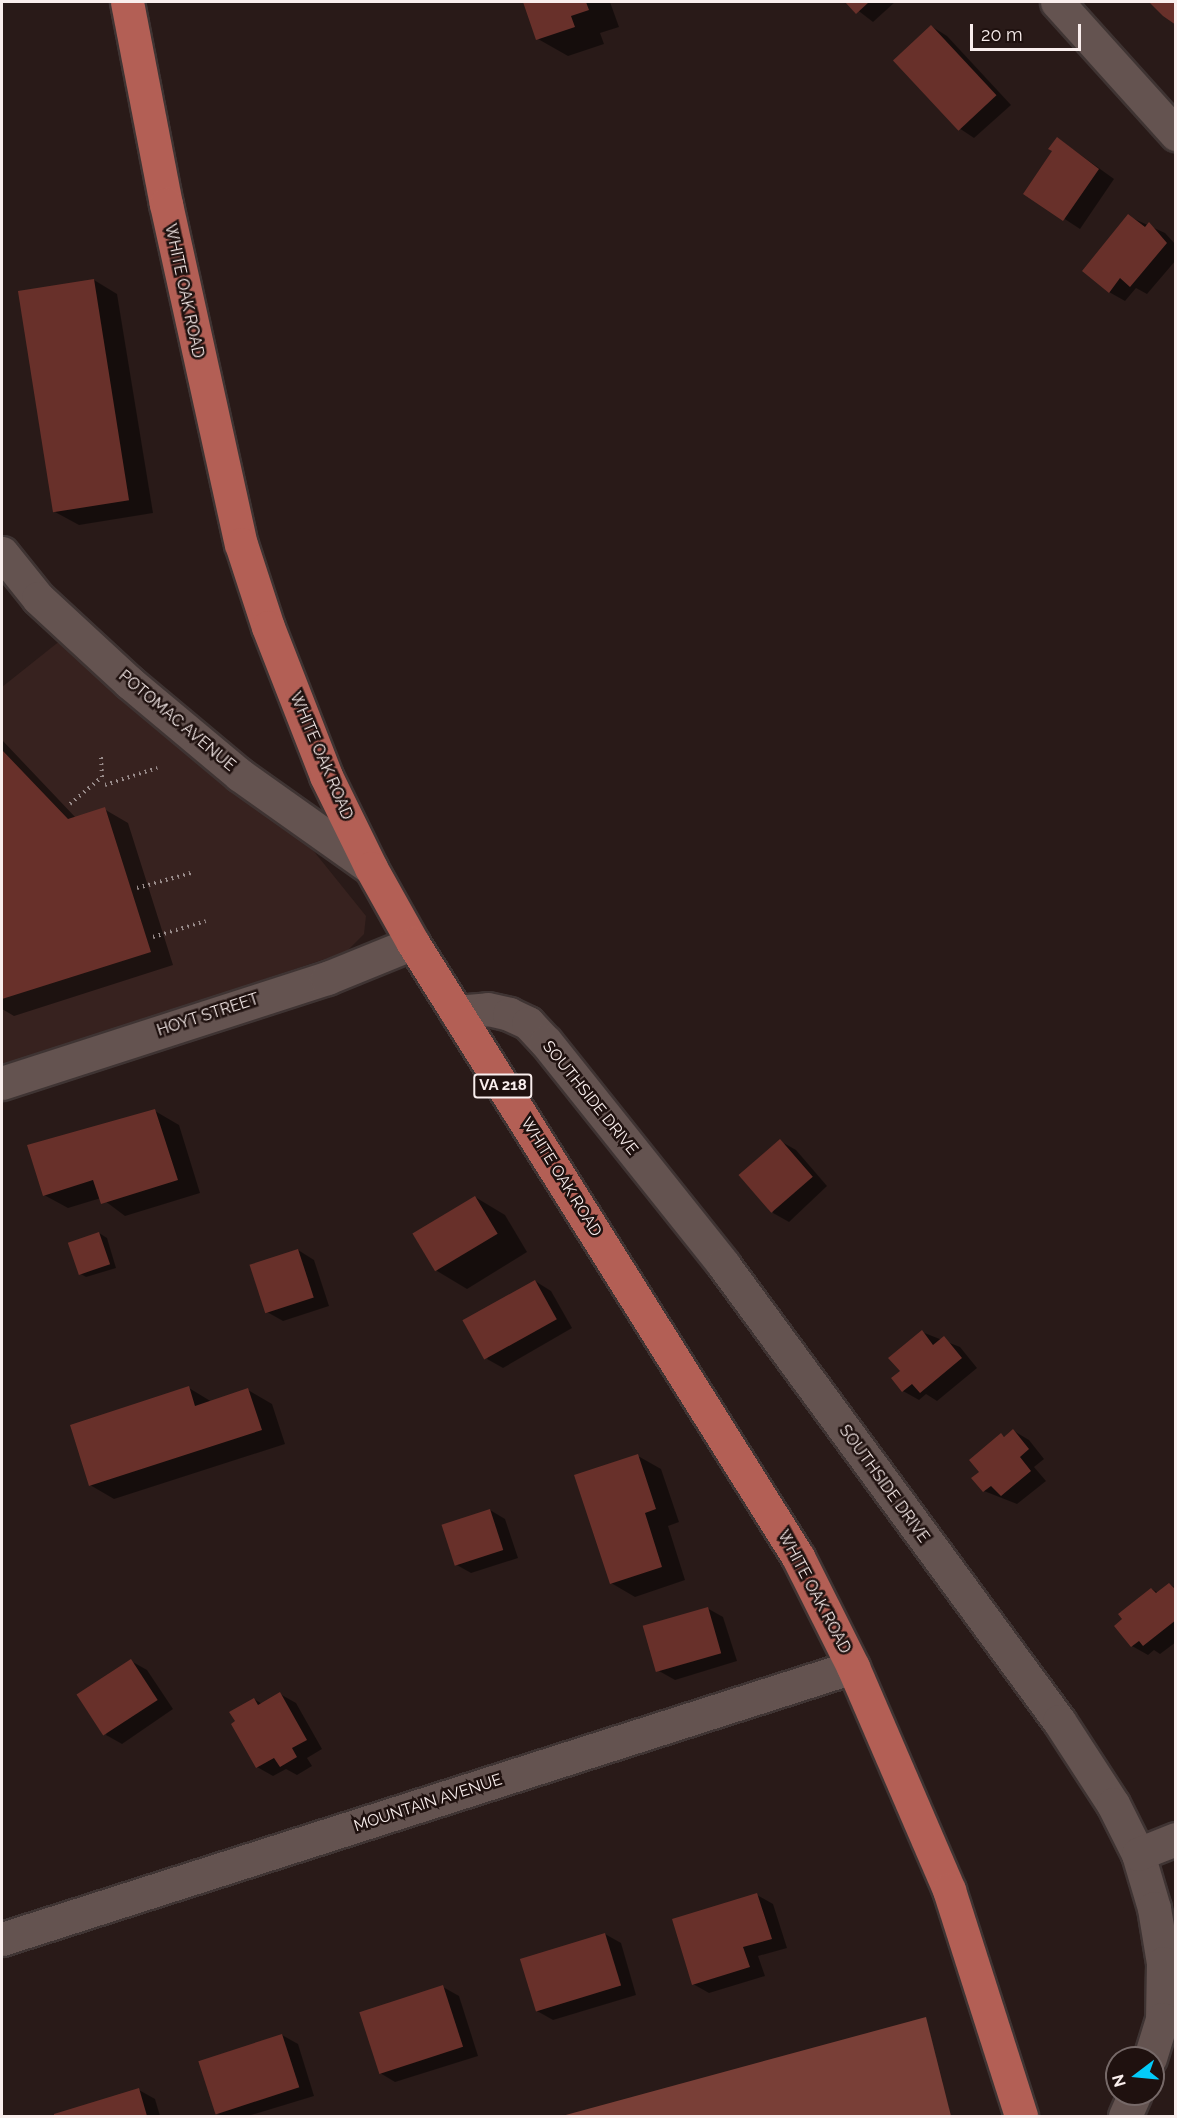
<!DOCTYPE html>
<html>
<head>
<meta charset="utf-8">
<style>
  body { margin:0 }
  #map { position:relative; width:1177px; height:2118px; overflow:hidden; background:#291a18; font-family:Raleway,sans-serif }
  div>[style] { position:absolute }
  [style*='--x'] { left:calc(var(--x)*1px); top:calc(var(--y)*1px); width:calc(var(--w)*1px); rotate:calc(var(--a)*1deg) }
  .built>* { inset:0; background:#37221f }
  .forest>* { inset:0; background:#793f37 }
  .shadow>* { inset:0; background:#0007 }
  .building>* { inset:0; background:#68302a; transform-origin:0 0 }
  .path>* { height:4px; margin-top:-2px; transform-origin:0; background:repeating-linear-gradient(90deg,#998c8b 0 1.5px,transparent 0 6px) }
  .roads { filter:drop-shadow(2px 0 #3f3433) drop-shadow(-2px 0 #3f3433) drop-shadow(0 2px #3f3433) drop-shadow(0 -2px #3f3433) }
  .minor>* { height:33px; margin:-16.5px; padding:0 16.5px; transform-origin:16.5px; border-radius:16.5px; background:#645350 }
  .major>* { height:33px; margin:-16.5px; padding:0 16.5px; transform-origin:16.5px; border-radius:16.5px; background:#b35f55 }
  span { translate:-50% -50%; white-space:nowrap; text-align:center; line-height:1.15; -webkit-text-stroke:5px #1f110f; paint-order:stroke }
  .shield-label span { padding:2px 4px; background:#1f110f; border:2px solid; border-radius:4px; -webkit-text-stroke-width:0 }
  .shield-label { font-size:15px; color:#f9eeed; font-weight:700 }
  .street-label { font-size:16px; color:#f9eeed }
  .frame { position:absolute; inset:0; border:3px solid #f9eeed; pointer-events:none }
  .north { position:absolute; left:1105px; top:2046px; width:60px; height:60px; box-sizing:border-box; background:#1f110f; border:2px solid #766968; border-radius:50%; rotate:254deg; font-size:16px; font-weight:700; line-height:24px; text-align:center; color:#f9eeed }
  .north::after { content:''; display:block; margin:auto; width:21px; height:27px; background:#03cbf9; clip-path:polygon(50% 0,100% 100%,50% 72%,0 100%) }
  .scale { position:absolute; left:970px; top:24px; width:111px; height:27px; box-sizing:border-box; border:3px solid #f9eeed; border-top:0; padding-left:8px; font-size:18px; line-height:21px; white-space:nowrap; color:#f9eeed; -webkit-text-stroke:4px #1f110f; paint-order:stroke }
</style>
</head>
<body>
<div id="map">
  <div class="built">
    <div style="clip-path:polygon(61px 640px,308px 844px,366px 916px,364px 934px,346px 952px,2px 1067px,2px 687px)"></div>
  </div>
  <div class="forest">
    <div style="clip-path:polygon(926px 2017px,951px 2116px,562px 2116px)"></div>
  </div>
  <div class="shadow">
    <div style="clip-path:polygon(525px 2px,610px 2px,619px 27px,600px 33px,604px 44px,568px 56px,538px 39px)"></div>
    <div style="clip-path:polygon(847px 2px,895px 2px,873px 22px)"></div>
    <div style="clip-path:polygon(931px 26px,947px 36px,1011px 105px,974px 138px,959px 128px)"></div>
    <div style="clip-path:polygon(1057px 138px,1114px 179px,1080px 229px,1025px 193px,1054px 151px)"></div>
    <div style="clip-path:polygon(1128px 216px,1165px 233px,1176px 245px,1176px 260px,1147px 294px,1136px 288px,1125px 301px,1109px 292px)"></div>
    <div style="clip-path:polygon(94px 280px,117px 294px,153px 513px,79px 525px,55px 512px)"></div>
    <div style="clip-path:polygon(2px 740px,76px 818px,104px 809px,128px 823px,173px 965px,14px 1016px,2px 1009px)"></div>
    <div style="clip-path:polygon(155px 1111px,179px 1125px,200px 1193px,125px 1216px,101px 1198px,68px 1208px,44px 1195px)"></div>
    <div style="clip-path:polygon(780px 1141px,796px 1150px,827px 1186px,789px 1222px,773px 1213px)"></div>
    <div style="clip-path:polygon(475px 1197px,505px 1215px,527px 1252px,467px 1289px,437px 1271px)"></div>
    <div style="clip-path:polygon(99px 1233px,107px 1238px,116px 1268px,86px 1277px,79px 1273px)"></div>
    <div style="clip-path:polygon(298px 1250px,314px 1260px,329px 1306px,283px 1321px,267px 1312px)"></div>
    <div style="clip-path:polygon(535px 1281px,551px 1291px,572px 1328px,503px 1368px,487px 1359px)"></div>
    <div style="clip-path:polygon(922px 1332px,960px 1347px,977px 1368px,937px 1401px,926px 1394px,919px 1400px,903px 1391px)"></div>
    <div style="clip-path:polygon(189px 1388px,212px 1402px,248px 1390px,272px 1404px,285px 1444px,114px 1499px,90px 1485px)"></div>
    <div style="clip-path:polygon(1014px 1431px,1029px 1440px,1044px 1459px,1034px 1467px,1046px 1481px,1017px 1504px,984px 1491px,981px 1472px,1001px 1435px,1005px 1437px)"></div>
    <div style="clip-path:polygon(638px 1456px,661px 1469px,679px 1522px,668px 1526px,685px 1580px,635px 1597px,611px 1583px)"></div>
    <div style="clip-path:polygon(490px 1510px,505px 1519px,518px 1558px,471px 1573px,455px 1564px)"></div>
    <div style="clip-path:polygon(1169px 1584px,1176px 1588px,1176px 1642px,1160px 1654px,1154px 1650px,1148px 1655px,1132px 1646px,1152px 1589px,1158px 1593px)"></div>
    <div style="clip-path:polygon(707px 1608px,723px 1617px,737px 1661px,675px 1680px,659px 1671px)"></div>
    <div style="clip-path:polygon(131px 1661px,147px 1670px,173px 1709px,122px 1744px,106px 1735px)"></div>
    <div style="clip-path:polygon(280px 1694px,296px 1703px,322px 1749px,307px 1758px,312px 1766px,297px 1775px,286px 1769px,273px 1776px,257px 1767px,254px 1699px,262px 1704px)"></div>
    <div style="clip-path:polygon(757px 1895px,773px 1904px,787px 1948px,758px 1956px,765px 1976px,709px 1993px,693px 1984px)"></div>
    <div style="clip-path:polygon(605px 1934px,621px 1943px,636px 1995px,553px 2020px,537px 2011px)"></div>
    <div style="clip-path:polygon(443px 1987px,459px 1996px,478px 2056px,395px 2082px,380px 2073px)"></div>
    <div style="clip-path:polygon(282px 2035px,298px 2044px,314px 2096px,248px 2116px,222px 2116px,215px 2113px)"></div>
    <div style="clip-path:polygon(139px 2090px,155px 2099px,160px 2116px,56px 2116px)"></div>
  </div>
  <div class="building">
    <div style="clip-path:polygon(523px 2px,586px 2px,589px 10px,571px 16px,575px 27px,536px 40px)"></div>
    <div style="clip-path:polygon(845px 2px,869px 2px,856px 14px)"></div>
    <div style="clip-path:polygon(1149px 2px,1176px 2px,1176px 25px,1163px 16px)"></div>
    <div style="left:931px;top:25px;width:96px;height:52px;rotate:47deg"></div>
    <div style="clip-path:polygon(1057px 137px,1099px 169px,1063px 221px,1023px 194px,1052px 151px,1048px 149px)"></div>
    <div style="clip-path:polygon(1128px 214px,1145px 227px,1149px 222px,1167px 243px,1130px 287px,1120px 278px,1109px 293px,1082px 271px)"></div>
    <div style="left:94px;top:279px;width:224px;height:77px;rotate:81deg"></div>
    <div style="clip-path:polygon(2px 750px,68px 819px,105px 807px,151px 952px,2px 999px)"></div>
    <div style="clip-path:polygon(155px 1109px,178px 1180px,101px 1204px,93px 1180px,43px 1196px,27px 1145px)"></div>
    <div style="left:780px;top:1139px;width:50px;height:55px;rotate:49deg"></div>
    <div style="left:475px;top:1196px;width:44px;height:73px;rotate:59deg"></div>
    <div style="left:99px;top:1232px;width:34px;height:33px;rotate:71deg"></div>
    <div style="left:298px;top:1249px;width:51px;height:51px;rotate:72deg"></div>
    <div style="left:535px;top:1280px;width:45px;height:83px;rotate:61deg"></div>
    <div style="clip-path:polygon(922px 1330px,933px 1345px,944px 1336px,962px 1358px,920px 1393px,912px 1384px,902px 1392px,891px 1378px,900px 1371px,888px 1358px)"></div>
    <div style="clip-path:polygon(189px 1386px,195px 1406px,248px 1388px,262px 1430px,89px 1486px,70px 1425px)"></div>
    <div style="clip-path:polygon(1013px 1429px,1029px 1449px,1020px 1457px,1031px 1471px,1001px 1496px,991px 1486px,983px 1492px,971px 1478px,979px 1472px,969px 1460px,1001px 1433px,1004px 1437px)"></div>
    <div style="clip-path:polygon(638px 1454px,656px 1509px,645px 1513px,662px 1567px,610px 1584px,574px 1475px)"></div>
    <div style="left:490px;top:1509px;width:43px;height:51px;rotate:72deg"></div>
    <div style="clip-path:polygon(1169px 1583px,1176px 1590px,1176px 1620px,1143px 1646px,1139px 1641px,1131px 1647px,1114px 1626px,1122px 1619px,1118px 1614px,1151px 1588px,1156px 1593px)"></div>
    <div style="left:708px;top:1607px;width:48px;height:68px;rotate:74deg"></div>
    <div style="left:131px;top:1659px;width:49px;height:65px;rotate:57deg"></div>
    <div style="clip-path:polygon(280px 1692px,307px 1740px,292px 1748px,297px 1757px,280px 1767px,274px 1758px,256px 1768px,231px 1724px,235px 1721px,229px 1712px,254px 1698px,258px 1705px)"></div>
    <div style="clip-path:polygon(757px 1893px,772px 1939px,743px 1947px,750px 1967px,692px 1985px,672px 1919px)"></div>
    <div style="left:605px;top:1933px;width:55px;height:89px;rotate:73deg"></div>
    <div style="left:443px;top:1985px;width:65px;height:88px;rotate:72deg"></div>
    <div style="left:282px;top:2034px;width:56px;height:88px;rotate:72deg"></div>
    <div style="clip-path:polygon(139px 2088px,147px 2116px,54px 2116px,54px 2114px)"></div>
  </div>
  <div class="path">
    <div style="--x:105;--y:785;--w:55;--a:-18.1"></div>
    <div style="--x:70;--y:804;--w:42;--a:-40.2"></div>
    <div style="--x:102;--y:777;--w:22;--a:-93"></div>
    <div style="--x:137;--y:888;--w:56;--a:-15.5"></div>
    <div style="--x:153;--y:937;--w:55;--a:-16.8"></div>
  </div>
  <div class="roads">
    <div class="minor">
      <div style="--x:1057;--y:2;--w:178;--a:48"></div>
      <div style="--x:2;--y:553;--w:58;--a:51.3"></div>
      <div style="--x:38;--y:598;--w:125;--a:42.7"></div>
      <div style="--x:130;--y:683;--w:143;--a:39.9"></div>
      <div style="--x:240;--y:775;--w:161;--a:35.4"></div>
      <div style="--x:456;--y:1012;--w:32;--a:-5"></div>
      <div style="--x:488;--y:1009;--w:22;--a:13"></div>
      <div style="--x:509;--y:1014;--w:21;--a:25"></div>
      <div style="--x:528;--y:1023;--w:26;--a:47"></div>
      <div style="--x:546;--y:1042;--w:284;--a:51.4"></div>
      <div style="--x:723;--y:1264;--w:567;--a:53.68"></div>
      <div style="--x:1059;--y:1721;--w:99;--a:57"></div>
      <div style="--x:1113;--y:1804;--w:56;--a:63.4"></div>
      <div style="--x:1138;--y:1854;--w:56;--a:73.5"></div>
      <div style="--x:1154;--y:1908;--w:56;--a:80.7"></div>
      <div style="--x:1163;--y:1963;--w:56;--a:91"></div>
      <div style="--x:1162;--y:2019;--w:41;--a:107.1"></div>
      <div style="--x:2;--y:1083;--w:342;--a:-17.9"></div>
      <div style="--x:327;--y:978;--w:93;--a:-22.1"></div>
      <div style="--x:1138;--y:1854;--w:41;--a:-21.5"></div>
      <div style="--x:2;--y:1939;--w:893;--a:-17.73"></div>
      <div style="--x:1125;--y:2116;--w:24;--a:-66"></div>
    </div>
    <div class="major">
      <div style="--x:127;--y:2;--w:206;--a:79.1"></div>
      <div style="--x:166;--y:204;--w:348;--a:77.6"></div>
      <div style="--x:241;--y:544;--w:87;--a:72"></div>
      <div style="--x:268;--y:627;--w:160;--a:68.7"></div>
      <div style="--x:326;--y:776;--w:102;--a:63.9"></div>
      <div style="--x:371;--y:868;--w:86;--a:60.8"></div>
      <div style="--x:413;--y:943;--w:725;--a:57.91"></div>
      <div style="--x:798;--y:1557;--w:123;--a:63.4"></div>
      <div style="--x:853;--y:1667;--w:243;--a:66.7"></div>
      <div style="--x:949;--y:1890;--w:237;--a:72.3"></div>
    </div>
  </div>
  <div class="shield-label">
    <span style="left:503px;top:1086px">VA 218</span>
  </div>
  <div class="street-label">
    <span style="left:184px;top:291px;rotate:78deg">WHITE OAK ROAD</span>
    <span style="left:177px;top:721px;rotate:40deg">POTOMAC AVENUE</span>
    <span style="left:321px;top:756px;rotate:67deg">WHITE OAK ROAD</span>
    <span style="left:208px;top:1015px;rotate:-18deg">HOYT STREET</span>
    <span style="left:590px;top:1098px;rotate:51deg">SOUTHSIDE DRIVE</span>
    <span style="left:561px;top:1177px;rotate:58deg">WHITE OAK ROAD</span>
    <span style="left:884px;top:1484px;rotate:54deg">SOUTHSIDE DRIVE</span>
    <span style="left:814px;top:1592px;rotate:62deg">WHITE OAK ROAD</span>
    <span style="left:428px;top:1803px;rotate:-18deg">MOUNTAIN AVENUE</span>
  </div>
  <div class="frame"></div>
  <div class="north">N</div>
  <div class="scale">20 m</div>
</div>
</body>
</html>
